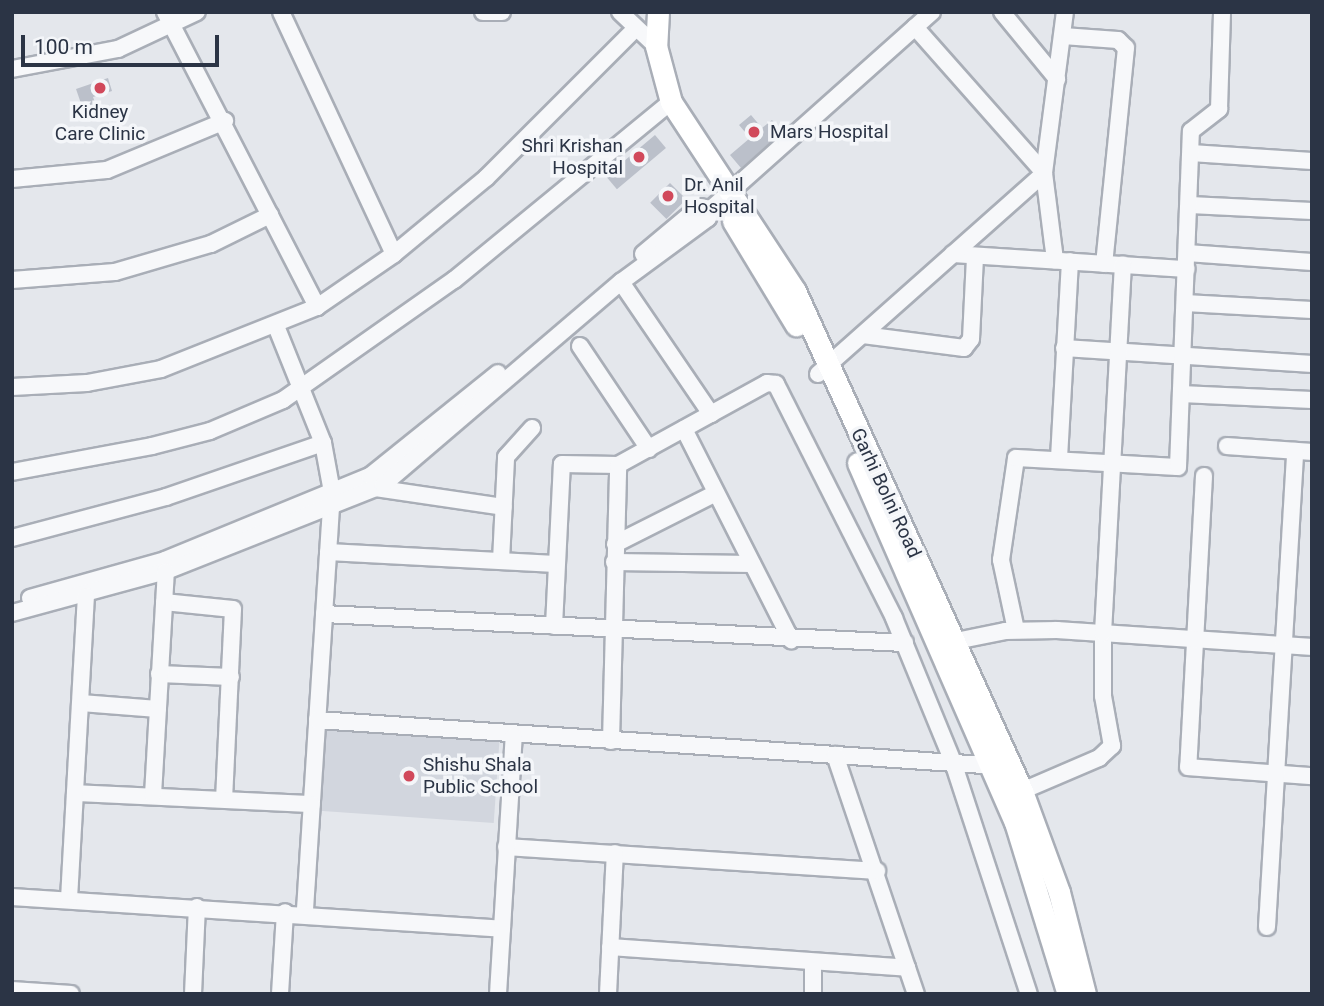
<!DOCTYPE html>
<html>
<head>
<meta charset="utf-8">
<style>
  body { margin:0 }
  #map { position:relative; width:1324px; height:1006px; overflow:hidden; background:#e4e7ec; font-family:Roboto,sans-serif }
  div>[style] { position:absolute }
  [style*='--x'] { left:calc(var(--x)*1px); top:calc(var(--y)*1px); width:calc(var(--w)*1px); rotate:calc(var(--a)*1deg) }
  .built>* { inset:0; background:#d2d6de; transform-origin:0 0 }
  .building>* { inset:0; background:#bbc0ca; transform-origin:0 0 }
  .roads { filter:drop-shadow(2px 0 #a9aeb7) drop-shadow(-2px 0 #a9aeb7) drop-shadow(0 2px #a9aeb7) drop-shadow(0 -2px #a9aeb7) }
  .street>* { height:16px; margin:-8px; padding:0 8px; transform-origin:8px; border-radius:8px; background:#f7f8fa }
  .secondary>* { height:21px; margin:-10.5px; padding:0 10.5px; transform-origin:10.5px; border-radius:10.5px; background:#fff }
  .dots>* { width:19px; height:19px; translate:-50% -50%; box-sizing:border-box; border:4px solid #f4f6f9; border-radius:50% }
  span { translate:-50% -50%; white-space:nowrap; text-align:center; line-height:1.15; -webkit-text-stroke:7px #f4f6f9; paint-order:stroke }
  .poi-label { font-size:19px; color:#2b3445 }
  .left { translate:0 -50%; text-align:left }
  .right { translate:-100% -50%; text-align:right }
  .street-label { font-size:19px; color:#2b3445 }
  .frame { position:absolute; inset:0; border:14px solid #2b3445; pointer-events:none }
  .scale { position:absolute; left:21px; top:35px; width:198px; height:32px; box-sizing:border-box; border:4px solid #2b3445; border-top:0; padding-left:9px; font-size:21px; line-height:24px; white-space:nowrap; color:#2b3445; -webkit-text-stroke:5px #f4f6f9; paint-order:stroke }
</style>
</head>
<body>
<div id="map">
  <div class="built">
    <div style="left:325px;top:727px;width:175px;height:84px;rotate:4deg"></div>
  </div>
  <div class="building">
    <div style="clip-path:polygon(108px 78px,112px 91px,93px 97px,100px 116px,87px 121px,76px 89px)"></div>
    <div style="clip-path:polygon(751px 115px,762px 128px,772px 120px,782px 132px,741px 168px,730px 155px,750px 138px,739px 125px)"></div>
    <div style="left:655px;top:135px;width:17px;height:64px;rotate:50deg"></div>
    <div style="left:670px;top:183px;width:23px;height:28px;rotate:45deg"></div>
  </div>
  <div class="roads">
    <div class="street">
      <div style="--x:165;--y:12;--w:332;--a:62.7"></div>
      <div style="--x:281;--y:12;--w:267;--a:65"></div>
      <div style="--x:483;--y:12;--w:19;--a:0"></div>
      <div style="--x:620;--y:12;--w:50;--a:43.4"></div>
      <div style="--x:1002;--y:12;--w:87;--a:50.6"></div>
      <div style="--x:915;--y:27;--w:195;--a:48.5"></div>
      <div style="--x:1044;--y:173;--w:88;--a:82.8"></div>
      <div style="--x:1063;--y:36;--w:55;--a:4.2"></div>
      <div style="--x:1118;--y:40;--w:11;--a:45"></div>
      <div style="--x:1126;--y:48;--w:217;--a:95.8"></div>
      <div style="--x:12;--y:69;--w:108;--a:-10.7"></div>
      <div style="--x:118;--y:49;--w:87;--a:-25.1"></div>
      <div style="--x:1191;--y:153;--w:121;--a:3.8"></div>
      <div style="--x:12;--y:179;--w:95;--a:-5.4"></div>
      <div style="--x:107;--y:170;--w:128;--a:-22.6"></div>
      <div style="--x:1190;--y:205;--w:122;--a:2.8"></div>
      <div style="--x:1187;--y:253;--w:125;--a:4.1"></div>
      <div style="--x:643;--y:254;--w:73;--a:-40"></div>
      <div style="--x:699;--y:207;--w:12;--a:9"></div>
      <div style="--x:953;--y:254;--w:234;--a:3.7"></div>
      <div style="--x:12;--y:280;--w:103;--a:-4.4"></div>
      <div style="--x:115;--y:272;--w:100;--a:-16.3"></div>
      <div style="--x:211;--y:244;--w:66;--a:-26.2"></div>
      <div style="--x:621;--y:282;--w:160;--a:55.7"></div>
      <div style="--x:1185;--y:303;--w:127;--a:3.2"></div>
      <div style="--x:276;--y:326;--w:126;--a:68.1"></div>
      <div style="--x:323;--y:443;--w:50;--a:79.6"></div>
      <div style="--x:332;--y:492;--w:422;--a:93.7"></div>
      <div style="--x:863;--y:335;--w:102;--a:7.3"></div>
      <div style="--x:964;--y:348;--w:11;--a:-52"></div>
      <div style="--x:971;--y:339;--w:83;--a:-87.2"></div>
      <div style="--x:580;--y:346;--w:124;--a:56.2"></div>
      <div style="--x:1064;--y:348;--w:249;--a:3.7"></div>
      <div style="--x:818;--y:374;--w:302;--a:-41.6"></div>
      <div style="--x:1044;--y:173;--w:162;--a:-82.6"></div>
      <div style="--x:12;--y:387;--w:75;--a:-3.1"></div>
      <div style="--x:87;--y:383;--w:75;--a:-10.7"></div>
      <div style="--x:161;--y:369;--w:168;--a:-21.7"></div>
      <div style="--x:317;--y:307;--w:93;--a:-34.5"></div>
      <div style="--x:394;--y:254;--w:119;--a:-39.6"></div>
      <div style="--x:486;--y:178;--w:211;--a:-45"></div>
      <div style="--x:1181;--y:394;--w:131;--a:2.6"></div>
      <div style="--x:684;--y:429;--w:237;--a:63.1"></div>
      <div style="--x:1227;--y:446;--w:85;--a:4"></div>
      <div style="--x:1059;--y:458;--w:197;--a:-86.8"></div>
      <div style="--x:12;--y:472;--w:142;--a:-10.5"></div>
      <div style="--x:152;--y:446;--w:60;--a:-14.5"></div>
      <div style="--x:210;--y:431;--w:79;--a:-23"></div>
      <div style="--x:283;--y:400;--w:209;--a:-35.1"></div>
      <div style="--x:454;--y:280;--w:281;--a:-39.4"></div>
      <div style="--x:1204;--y:476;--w:291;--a:93.1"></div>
      <div style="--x:1188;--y:767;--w:124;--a:4.2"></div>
      <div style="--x:375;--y:488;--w:130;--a:8.4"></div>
      <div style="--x:12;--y:538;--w:159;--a:-14.9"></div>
      <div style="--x:166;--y:497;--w:166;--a:-19"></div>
      <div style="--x:615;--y:544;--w:113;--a:-26.8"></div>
      <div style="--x:328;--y:552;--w:228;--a:3"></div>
      <div style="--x:501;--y:561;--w:104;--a:-87.2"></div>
      <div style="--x:506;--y:457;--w:39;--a:-48"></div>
      <div style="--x:614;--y:562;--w:138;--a:0.8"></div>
      <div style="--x:30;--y:598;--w:140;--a:-15.7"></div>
      <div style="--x:165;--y:560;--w:222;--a:-22.3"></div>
      <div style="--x:370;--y:476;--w:164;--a:-38.8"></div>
      <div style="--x:164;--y:602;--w:69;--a:5.8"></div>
      <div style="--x:233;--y:609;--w:190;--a:92.7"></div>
      <div style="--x:12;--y:613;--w:160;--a:-15.3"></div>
      <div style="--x:166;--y:571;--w:233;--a:-21.6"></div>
      <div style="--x:383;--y:485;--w:313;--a:-40.5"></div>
      <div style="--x:621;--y:282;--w:108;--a:-36.3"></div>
      <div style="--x:708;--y:218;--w:9;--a:-72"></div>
      <div style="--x:711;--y:209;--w:296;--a:-41.7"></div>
      <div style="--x:324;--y:614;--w:582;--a:2.86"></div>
      <div style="--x:554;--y:626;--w:162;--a:-87.2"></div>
      <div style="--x:562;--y:464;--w:56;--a:1"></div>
      <div style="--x:618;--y:465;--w:170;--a:-28.8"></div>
      <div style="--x:767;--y:383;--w:9;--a:6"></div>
      <div style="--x:776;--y:384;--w:262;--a:63.2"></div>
      <div style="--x:894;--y:618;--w:156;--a:67.7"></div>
      <div style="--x:953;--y:762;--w:244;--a:71.9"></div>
      <div style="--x:1016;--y:630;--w:72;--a:-102.1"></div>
      <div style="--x:1001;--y:560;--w:103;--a:-81.6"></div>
      <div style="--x:1016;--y:458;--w:162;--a:3.2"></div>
      <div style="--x:1178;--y:467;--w:336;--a:-87.8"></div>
      <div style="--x:1191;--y:131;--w:36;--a:-38"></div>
      <div style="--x:1219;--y:109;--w:97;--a:-88.2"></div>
      <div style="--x:946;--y:643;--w:60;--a:-11.5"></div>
      <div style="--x:1005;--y:631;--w:52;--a:-1.1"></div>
      <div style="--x:1057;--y:630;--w:256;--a:3.8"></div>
      <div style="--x:159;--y:674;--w:72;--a:2.4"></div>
      <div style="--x:81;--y:703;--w:77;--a:4.5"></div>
      <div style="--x:317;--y:720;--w:684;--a:3.86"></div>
      <div style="--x:611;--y:741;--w:276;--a:-88.5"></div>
      <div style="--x:835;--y:755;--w:252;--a:71.3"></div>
      <div style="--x:1022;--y:791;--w:84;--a:-23.2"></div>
      <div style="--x:1099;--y:758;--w:18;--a:-43"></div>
      <div style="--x:1112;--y:746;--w:51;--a:-100.2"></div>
      <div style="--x:1103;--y:696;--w:63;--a:-90"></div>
      <div style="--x:1103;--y:633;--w:369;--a:-86.9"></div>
      <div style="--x:75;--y:793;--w:237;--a:2.7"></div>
      <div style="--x:153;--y:795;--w:224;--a:-86.7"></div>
      <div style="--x:506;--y:847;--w:372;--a:3.7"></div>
      <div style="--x:12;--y:897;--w:491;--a:3.7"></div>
      <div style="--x:69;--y:899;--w:303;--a:-86.8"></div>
      <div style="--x:1267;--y:927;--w:477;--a:-86.6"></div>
      <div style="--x:610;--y:947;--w:298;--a:4"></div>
      <div style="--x:12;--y:990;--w:59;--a:3.9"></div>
      <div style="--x:193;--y:994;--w:87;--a:-87.4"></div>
      <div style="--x:280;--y:994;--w:82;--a:-86.5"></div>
      <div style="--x:498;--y:994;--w:258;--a:-86.5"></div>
      <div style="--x:608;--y:994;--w:141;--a:-87.2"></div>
      <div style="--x:813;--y:994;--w:31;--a:-90"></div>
    </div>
    <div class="secondary">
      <div style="--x:658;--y:12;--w:34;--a:93"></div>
      <div style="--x:656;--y:46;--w:58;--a:75"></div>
      <div style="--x:671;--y:102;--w:226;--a:56.7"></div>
      <div style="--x:795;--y:291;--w:549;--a:65.58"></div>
      <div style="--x:1022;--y:791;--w:108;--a:69.9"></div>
      <div style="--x:1059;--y:892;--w:105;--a:75.7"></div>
      <div style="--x:733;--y:221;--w:122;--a:58.8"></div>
      <div style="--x:858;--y:463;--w:392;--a:66.4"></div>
      <div style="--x:1015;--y:822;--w:180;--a:72.9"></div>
    </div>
  </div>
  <div class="dots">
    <div style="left:100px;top:88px;background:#d1495b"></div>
    <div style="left:754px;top:132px;background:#d1495b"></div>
    <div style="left:639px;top:157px;background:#d1495b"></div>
    <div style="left:668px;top:196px;background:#d1495b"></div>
    <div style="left:409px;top:776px;background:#d1495b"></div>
  </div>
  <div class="poi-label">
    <span style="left:100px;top:123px">Kidney<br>Care Clinic</span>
    <span class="left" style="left:770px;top:132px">Mars Hospital</span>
    <span class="right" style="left:623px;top:157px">Shri Krishan<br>Hospital</span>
    <span class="left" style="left:684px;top:196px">Dr. Anil<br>Hospital</span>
    <span class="left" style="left:423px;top:776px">Shishu Shala<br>Public School</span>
  </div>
  <div class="street-label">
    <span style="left:886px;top:493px;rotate:65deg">Garhi Bolni Road</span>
  </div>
  <div class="frame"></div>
  <div class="scale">100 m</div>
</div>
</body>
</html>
